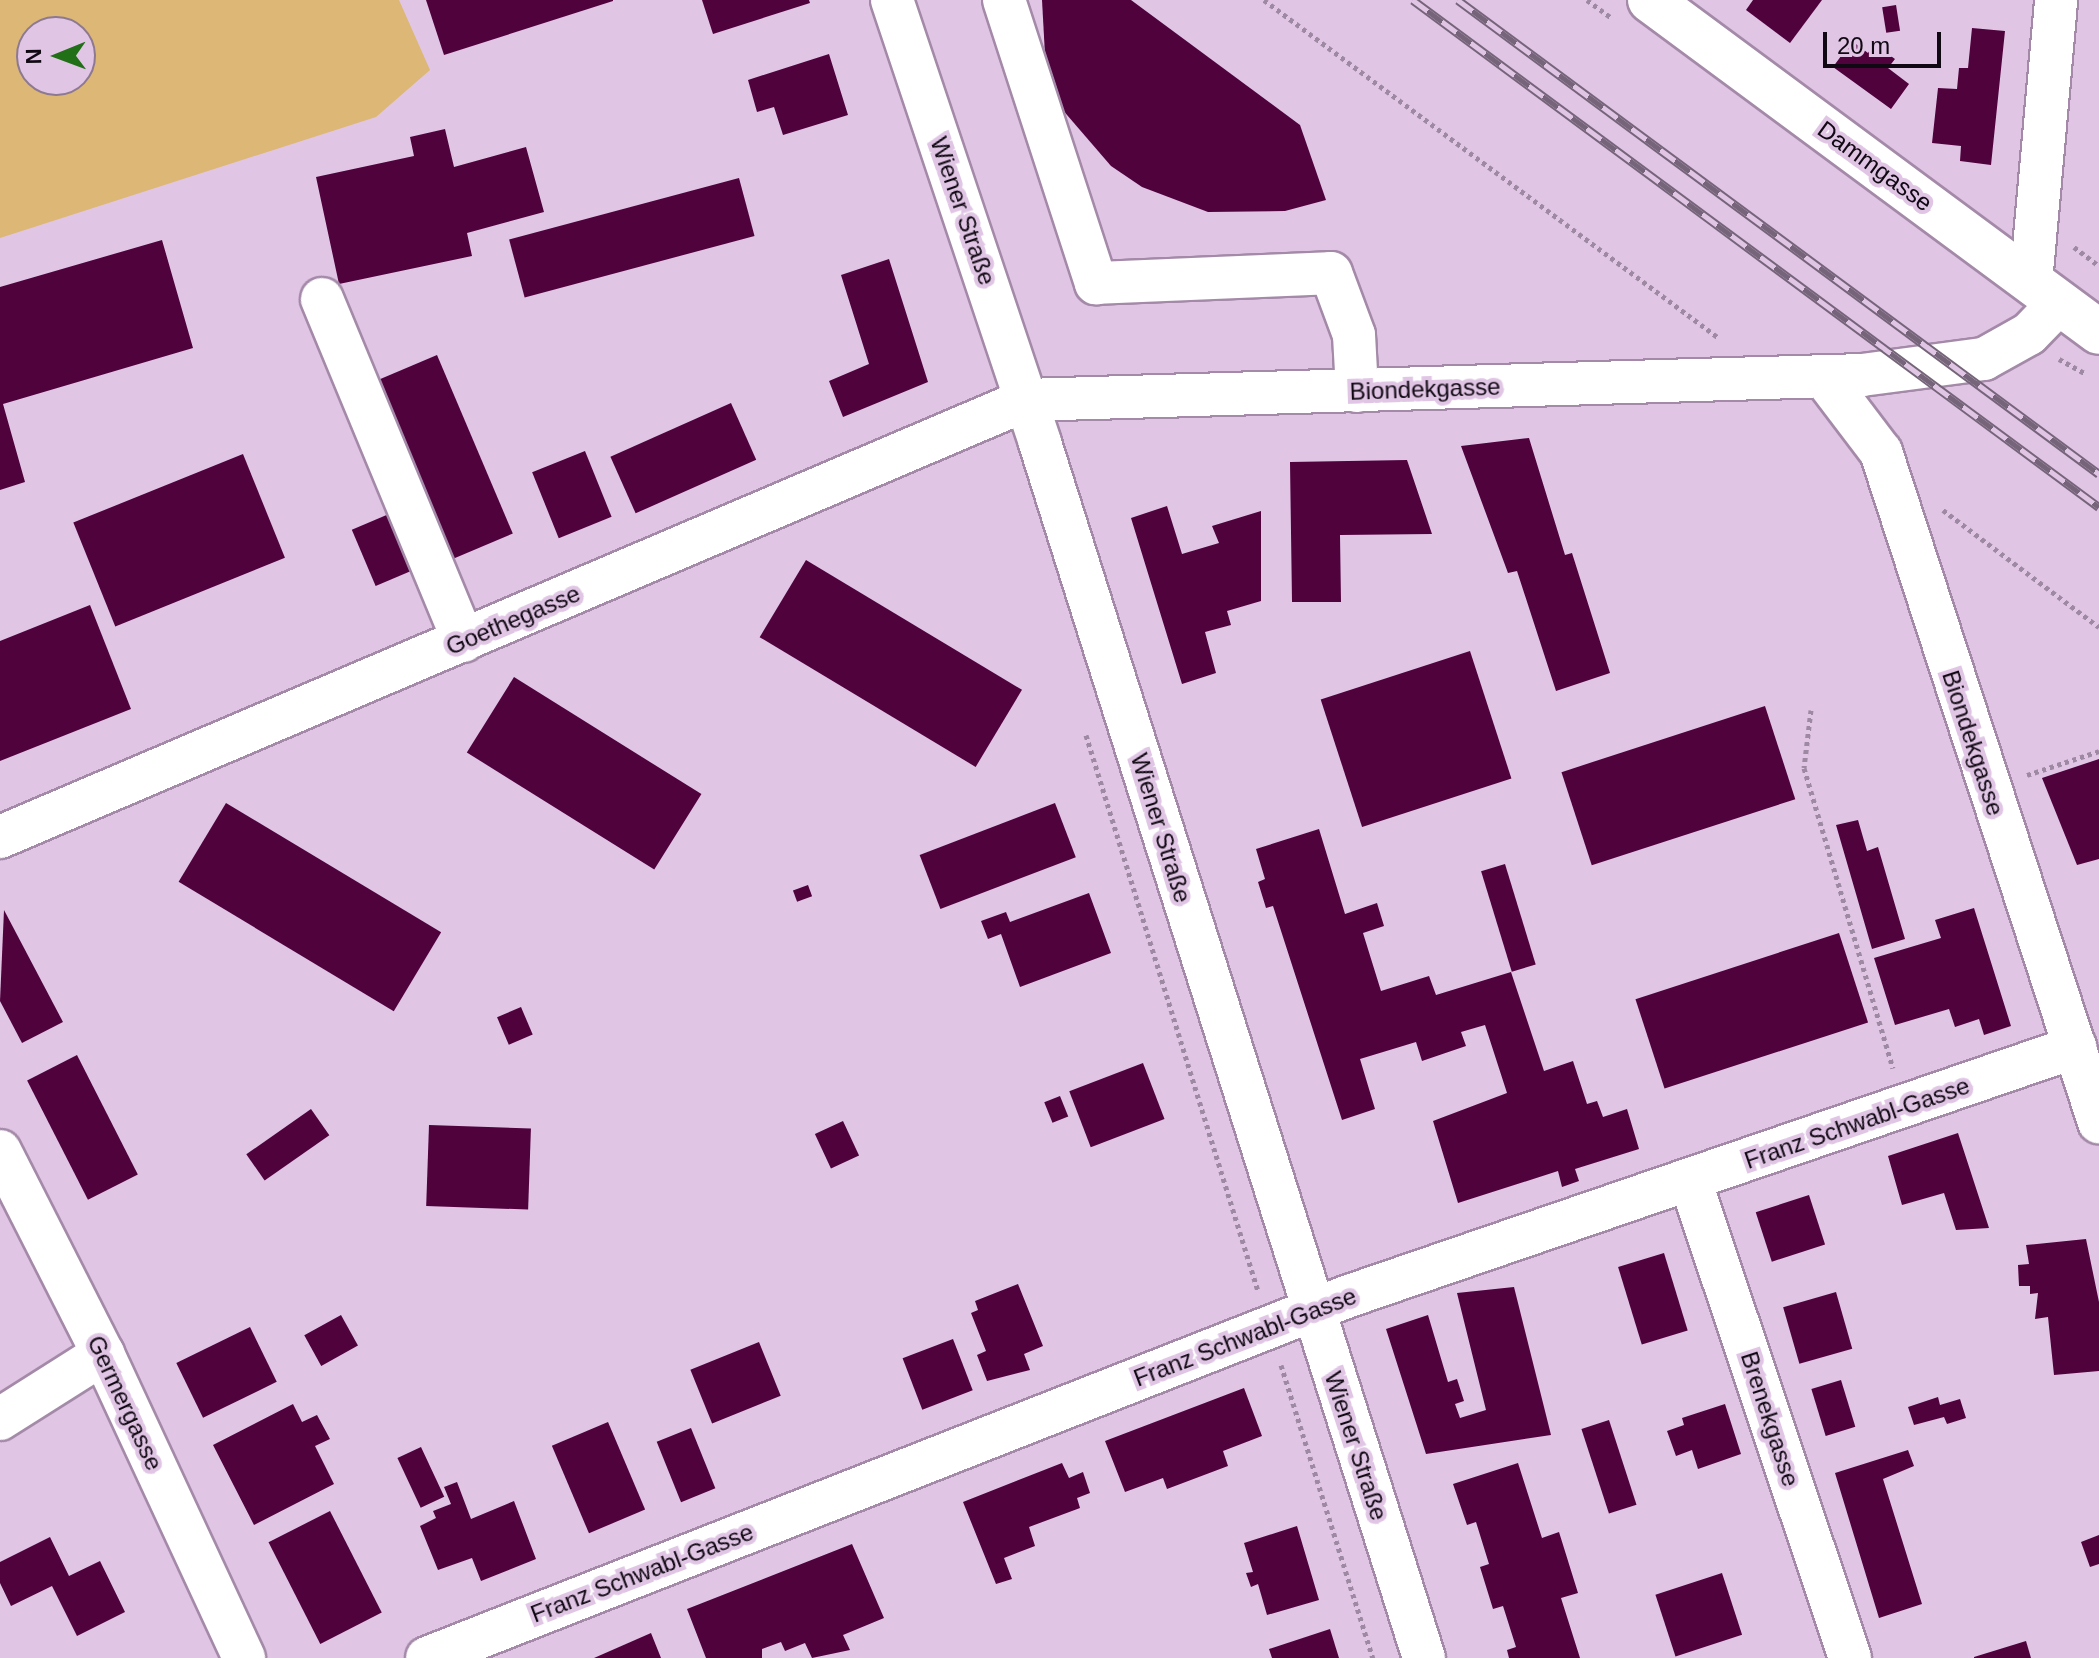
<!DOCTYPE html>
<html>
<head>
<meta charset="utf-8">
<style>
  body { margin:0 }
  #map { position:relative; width:2099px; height:1658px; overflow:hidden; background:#e0c5e5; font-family:Helvetica,sans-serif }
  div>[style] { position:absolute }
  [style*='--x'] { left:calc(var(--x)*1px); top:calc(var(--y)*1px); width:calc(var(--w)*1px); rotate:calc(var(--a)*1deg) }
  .green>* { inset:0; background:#dcb775 }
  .building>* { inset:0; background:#4f023c; transform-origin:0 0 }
  .path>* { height:5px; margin-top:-2.5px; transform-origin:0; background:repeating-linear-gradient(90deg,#9e89a2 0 4px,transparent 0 8px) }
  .roads { filter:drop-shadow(2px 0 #a48aa8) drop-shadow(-2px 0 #a48aa8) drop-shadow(0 2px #a48aa8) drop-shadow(0 -2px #a48aa8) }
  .minor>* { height:42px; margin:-21px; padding:0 21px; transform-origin:21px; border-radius:21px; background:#fff }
  .major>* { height:44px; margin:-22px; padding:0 22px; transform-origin:22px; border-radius:22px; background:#fff }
  .rail>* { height:9px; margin-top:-4.5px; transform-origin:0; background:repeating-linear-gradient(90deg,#e0c5e5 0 18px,#76657a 0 36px); box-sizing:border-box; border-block:2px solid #76657a }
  span { translate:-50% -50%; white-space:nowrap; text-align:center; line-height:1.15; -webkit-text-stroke:8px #e0c5e5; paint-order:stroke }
  .street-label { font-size:24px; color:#100812 }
  .north { position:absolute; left:16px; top:16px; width:80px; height:80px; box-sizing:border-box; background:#e0c5e5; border:2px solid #8d7991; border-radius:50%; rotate:269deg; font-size:22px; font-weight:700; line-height:32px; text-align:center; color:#100812 }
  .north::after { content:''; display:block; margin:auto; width:28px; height:36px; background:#217017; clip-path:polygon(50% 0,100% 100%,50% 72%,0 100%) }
  .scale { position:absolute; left:1823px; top:32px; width:118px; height:36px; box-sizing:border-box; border:4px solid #100812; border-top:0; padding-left:10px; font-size:24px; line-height:28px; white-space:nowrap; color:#100812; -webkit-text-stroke:6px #e0c5e5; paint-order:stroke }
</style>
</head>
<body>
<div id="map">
  <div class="green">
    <div style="clip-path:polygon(evenodd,0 0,399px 0,430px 70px,376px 117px,0 238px,0 0,32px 32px,80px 32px,80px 80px,32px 80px,32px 32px)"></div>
  </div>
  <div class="building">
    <div style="clip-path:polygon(426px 0,613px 0,613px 1px,444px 55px)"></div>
    <div style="clip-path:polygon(702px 0,809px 0,810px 3px,713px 34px)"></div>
    <div style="clip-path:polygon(1042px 0,1131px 0,1300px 125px,1326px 200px,1285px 211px,1208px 212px,1142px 187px,1111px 166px,1061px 108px,1046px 73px)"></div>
    <div style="clip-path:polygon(1753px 0,1822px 0,1790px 43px,1746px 10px)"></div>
    <div style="left:1896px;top:5px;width:26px;height:14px;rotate:81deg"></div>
    <div style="clip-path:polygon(1972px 28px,2005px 31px,1991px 165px,1960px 161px,1961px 146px,1932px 143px,1938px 88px,1957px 89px,1959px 68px,1968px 68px)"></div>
    <div style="clip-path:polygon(1852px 41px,1868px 53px,1874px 44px,1895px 59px,1888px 68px,1909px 84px,1891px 109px,1833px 67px)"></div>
    <div style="clip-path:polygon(829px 54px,848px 115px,783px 135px,774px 107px,757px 112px,748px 80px)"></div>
    <div style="clip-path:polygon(445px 129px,454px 167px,526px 147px,544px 212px,467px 233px,472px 256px,339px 284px,316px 177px,414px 156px,410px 137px)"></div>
    <div style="left:739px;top:178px;width:60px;height:238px;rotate:75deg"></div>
    <div style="clip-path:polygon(162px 240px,193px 348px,3px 404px,25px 482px,0 490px,0 287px)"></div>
    <div style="clip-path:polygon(889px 259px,928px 382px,843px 417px,829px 381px,869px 364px,841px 275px)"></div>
    <div style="left:437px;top:355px;width:194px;height:66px;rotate:67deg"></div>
    <div style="left:731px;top:403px;width:62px;height:132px;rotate:66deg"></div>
    <div style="clip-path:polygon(1529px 438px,1565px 555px,1572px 553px,1610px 673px,1556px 691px,1517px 571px,1508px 573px,1461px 446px)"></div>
    <div style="left:585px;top:451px;width:71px;height:57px;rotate:68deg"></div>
    <div style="left:243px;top:454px;width:112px;height:183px;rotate:68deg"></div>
    <div style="clip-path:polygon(1407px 460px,1432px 534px,1340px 535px,1341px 602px,1292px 602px,1290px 462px)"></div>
    <div style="clip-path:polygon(1167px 506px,1182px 554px,1219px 543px,1212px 526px,1261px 511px,1261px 601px,1227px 611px,1231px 625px,1205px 632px,1216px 673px,1182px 684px,1131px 518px)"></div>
    <div style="left:396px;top:511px;width:61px;height:48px;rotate:67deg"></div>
    <div style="left:806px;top:560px;width:252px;height:90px;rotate:31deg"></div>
    <div style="clip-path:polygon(90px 605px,131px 709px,0 761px,0 641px)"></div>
    <div style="left:1470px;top:651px;width:134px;height:157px;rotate:72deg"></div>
    <div style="left:514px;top:677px;width:221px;height:89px;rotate:32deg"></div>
    <div style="left:1765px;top:706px;width:98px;height:214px;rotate:72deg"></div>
    <div style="clip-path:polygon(2099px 759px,2099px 859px,2077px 865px,2042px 778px)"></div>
    <div style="left:226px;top:803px;width:251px;height:92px;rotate:31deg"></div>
    <div style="left:1055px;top:803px;width:58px;height:145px;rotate:69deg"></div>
    <div style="clip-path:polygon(1858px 820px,1867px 851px,1878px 847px,1905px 939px,1872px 949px,1836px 825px)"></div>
    <div style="clip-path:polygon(1319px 829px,1345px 914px,1377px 903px,1384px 926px,1363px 933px,1381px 991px,1429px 976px,1436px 995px,1511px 972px,1544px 1071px,1573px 1061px,1587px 1104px,1597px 1101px,1603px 1117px,1627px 1109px,1639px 1149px,1575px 1169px,1579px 1181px,1562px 1187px,1558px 1171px,1458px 1203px,1433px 1121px,1507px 1093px,1485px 1025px,1461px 1032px,1466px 1046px,1422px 1061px,1416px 1042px,1360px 1059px,1375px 1109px,1342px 1120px,1273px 906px,1266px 908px,1258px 882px,1265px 879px,1256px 849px)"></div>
    <div style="left:1505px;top:864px;width:105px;height:25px;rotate:73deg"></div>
    <div style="left:808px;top:885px;width:12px;height:16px;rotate:70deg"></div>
    <div style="clip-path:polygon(1089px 893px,1111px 953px,1020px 987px,1001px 934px,988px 939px,981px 921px,1006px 912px,1010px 922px)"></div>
    <div style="clip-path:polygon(1974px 908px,2011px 1026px,1984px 1035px,1979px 1019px,1955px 1027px,1949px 1009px,1895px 1025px,1874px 958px,1941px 938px,1935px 920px)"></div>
    <div style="clip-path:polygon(4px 910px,63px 1022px,22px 1043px,0 1001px)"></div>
    <div style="left:1839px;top:933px;width:94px;height:214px;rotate:72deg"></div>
    <div style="left:521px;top:1007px;width:30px;height:26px;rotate:67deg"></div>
    <div style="left:77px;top:1055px;width:134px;height:56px;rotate:63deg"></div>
    <div style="left:1143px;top:1063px;width:60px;height:79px;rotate:69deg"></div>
    <div style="left:1060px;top:1096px;width:22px;height:17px;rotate:68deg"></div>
    <div style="left:311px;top:1109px;width:32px;height:79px;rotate:55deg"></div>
    <div style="left:843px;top:1121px;width:38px;height:31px;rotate:65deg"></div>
    <div style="left:429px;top:1125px;width:102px;height:81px;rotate:2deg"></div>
    <div style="clip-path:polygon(1958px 1133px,1989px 1228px,1956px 1230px,1944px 1193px,1902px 1205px,1888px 1156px)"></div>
    <div style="left:1809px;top:1195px;width:52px;height:56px;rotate:72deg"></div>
    <div style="clip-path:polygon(2086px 1239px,2099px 1302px,2099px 1371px,2054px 1375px,2048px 1317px,2035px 1319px,2038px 1293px,2030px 1294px,2030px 1286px,2019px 1286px,2018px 1265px,2029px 1264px,2026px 1245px)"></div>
    <div style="left:1664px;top:1253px;width:81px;height:48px;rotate:73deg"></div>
    <div style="clip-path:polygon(1018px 1284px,1043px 1346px,1024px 1354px,1030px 1370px,987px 1381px,977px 1355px,986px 1351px,971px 1313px,978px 1310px,975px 1301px)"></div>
    <div style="clip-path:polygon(1514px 1287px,1551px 1435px,1426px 1454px,1386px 1329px,1428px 1315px,1448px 1382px,1457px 1379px,1464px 1401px,1455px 1404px,1460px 1418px,1486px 1410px,1457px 1293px)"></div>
    <div style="left:1836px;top:1292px;width:59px;height:55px;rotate:74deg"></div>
    <div style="left:341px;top:1315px;width:35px;height:42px;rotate:61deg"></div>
    <div style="left:250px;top:1327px;width:61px;height:82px;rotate:64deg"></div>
    <div style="left:953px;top:1339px;width:55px;height:54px;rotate:69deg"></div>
    <div style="left:759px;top:1342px;width:58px;height:74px;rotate:68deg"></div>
    <div style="left:1841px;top:1380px;width:49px;height:31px;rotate:73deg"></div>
    <div style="clip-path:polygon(1244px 1388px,1262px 1436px,1223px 1451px,1228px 1466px,1167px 1489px,1163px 1478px,1125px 1492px,1105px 1441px)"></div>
    <div style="clip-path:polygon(1938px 1397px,1940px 1405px,1960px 1399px,1966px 1418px,1947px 1424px,1944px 1417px,1914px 1425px,1908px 1407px)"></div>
    <div style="clip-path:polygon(293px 1404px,302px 1422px,317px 1415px,330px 1439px,315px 1446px,334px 1484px,254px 1525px,213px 1445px)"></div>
    <div style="clip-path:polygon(1725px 1404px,1741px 1454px,1698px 1469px,1692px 1450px,1676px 1456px,1667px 1431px,1684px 1425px,1682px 1418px)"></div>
    <div style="left:1609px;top:1420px;width:89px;height:29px;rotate:72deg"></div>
    <div style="left:608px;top:1422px;width:95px;height:61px;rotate:67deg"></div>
    <div style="left:691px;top:1428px;width:65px;height:37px;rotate:68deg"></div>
    <div style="left:421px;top:1447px;width:55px;height:26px;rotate:65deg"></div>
    <div style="clip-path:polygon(1908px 1450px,1914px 1466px,1883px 1479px,1922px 1604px,1879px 1618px,1835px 1473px)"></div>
    <div style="clip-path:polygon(1062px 1463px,1069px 1478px,1083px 1472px,1090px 1493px,1077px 1498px,1080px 1508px,1029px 1527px,1035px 1546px,1004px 1558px,1012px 1579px,996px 1584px,963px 1502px)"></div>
    <div style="clip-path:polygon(1518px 1463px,1542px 1538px,1559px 1532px,1578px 1593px,1561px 1598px,1580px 1658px,1509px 1658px,1507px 1650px,1516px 1647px,1503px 1606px,1493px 1609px,1480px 1567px,1489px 1564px,1476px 1522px,1467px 1525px,1453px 1484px)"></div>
    <div style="clip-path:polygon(457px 1482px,471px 1519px,514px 1501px,536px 1559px,481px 1581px,472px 1558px,438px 1570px,420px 1526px,436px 1518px,433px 1511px,451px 1504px,444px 1487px)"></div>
    <div style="left:330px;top:1511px;width:114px;height:69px;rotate:63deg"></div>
    <div style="clip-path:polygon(1297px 1526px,1319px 1600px,1267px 1615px,1258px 1584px,1251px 1587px,1246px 1573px,1253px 1572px,1244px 1543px)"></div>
    <div style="clip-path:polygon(2099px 1535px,2099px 1564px,2090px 1567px,2081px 1542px)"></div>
    <div style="clip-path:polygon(50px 1537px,69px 1576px,100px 1561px,125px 1612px,77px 1636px,52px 1586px,11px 1606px,0 1583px,0 1562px)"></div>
    <div style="clip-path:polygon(852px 1544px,884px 1618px,843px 1635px,850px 1650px,812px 1658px,805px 1643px,785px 1651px,781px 1642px,762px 1649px,762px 1658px,706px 1658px,687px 1609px)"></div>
    <div style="left:1722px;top:1573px;width:65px;height:70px;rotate:72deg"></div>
    <div style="clip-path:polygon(1330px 1629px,1339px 1658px,1272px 1658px,1269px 1649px)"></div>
    <div style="clip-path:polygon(651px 1633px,661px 1658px,594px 1658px)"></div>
    <div style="clip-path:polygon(2026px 1641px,2031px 1658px,1974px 1658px,1974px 1657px)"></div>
  </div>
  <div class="path">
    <div style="--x:1264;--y:0;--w:567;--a:36.61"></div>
    <div style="--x:1587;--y:0;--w:31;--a:36"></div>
    <div style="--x:2074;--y:247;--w:31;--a:37"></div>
    <div style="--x:2059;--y:359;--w:29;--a:29"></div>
    <div style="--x:1943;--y:510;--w:195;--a:36.9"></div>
    <div style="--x:1811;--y:710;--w:58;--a:96.9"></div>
    <div style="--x:1804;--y:768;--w:313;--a:73.5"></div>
    <div style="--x:1086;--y:735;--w:582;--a:72.81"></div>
    <div style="--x:2027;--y:775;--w:76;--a:-18.4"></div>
    <div style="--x:1281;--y:1365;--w:307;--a:72.6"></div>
  </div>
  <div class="roads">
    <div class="minor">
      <div style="--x:892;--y:0;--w:467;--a:71.5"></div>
      <div style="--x:1040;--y:443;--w:1274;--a:72.46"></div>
      <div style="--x:1004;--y:0;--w:298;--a:72"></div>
      <div style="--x:1096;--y:283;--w:235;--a:-2.4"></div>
      <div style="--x:1331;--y:273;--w:66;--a:69.6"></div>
      <div style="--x:1354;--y:335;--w:56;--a:86.9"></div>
      <div style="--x:2031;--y:282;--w:283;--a:-84.9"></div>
      <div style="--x:322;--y:299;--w:370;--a:67.5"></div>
      <div style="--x:1824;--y:377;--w:94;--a:52.8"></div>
      <div style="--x:1881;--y:452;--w:705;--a:71.98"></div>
      <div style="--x:0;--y:837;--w:1115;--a:-23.07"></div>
      <div style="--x:1026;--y:400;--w:836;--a:-1.71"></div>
      <div style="--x:1862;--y:375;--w:123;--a:-7.5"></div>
      <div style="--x:1984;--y:359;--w:51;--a:-29.1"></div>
      <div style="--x:2029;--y:334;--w:43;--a:-45.9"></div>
      <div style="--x:0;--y:1151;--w:228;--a:63.1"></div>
      <div style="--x:103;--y:1354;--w:335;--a:65.1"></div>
      <div style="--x:1690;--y:1180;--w:504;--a:71.49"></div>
      <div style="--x:0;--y:1419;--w:122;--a:-32.3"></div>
      <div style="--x:427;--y:1658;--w:991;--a:-21.44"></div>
      <div style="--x:1349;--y:1296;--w:768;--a:-18.93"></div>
    </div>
    <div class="major">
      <div style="--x:1650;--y:0;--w:558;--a:36.48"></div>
    </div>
  </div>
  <div class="rail">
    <div style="--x:1413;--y:0;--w:853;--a:36.47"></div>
    <div style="--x:1458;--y:0;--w:797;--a:36.48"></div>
  </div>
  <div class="street-label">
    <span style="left:1875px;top:166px;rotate:36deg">Dammgasse</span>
    <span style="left:963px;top:211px;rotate:71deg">Wiener Straße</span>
    <span style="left:1425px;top:389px;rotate:-2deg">Biondekgasse</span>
    <span style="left:513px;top:620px;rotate:-23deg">Goethegasse</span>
    <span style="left:1973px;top:743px;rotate:72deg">Biondekgasse</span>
    <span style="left:1161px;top:828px;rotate:73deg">Wiener Straße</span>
    <span style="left:1857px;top:1123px;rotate:-19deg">Franz Schwabl-Gasse</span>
    <span style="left:1245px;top:1337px;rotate:-21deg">Franz Schwabl-Gasse</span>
    <span style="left:125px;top:1403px;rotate:65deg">Germergasse</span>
    <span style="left:1770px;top:1419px;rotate:72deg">Brenekgasse</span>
    <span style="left:1356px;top:1446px;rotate:72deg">Wiener Straße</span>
    <span style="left:642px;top:1573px;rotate:-21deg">Franz Schwabl-Gasse</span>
  </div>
  <div class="north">N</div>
  <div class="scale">20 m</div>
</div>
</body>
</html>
